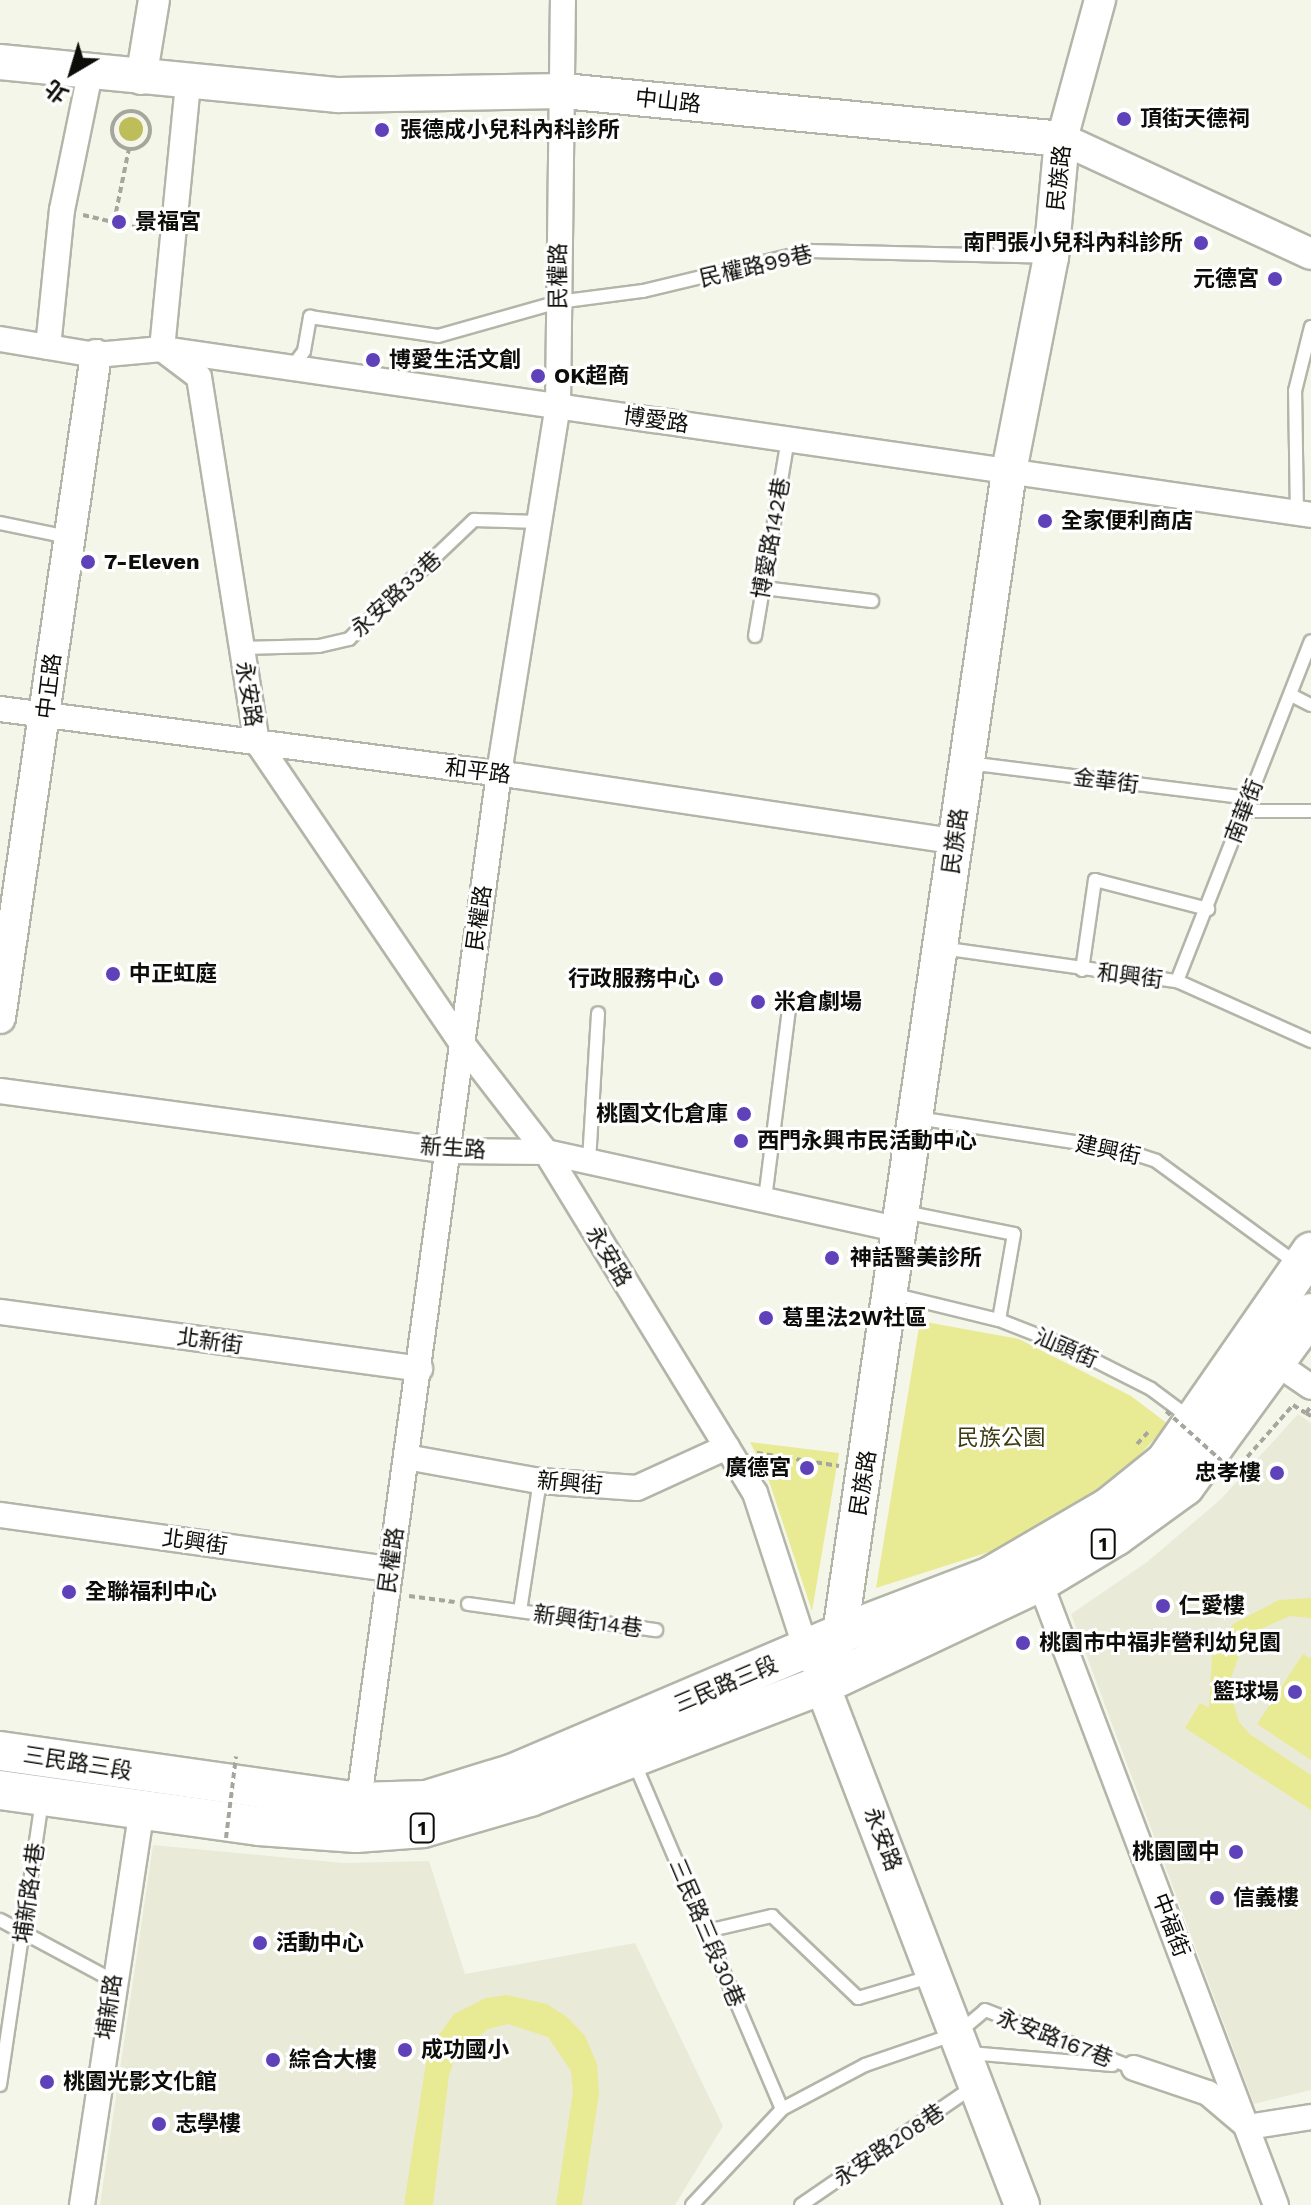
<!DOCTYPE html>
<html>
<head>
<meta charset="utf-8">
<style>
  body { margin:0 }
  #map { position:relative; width:1311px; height:2205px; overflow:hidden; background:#f5f6ea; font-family:"Work Sans","Noto Sans TC",sans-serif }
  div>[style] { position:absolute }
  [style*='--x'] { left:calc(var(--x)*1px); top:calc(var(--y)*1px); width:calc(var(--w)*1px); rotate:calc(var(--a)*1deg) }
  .built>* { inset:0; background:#eaead8 }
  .green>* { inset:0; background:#e9ea94 }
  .water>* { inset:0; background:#bdbd5a }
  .round { border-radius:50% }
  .path>* { height:4px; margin-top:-2px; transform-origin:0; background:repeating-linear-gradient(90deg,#a5a69c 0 6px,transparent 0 10px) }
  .path>.ring { margin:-2px; padding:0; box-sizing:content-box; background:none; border:4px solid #a5a69c; border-radius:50% }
  .roads { filter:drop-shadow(2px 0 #b4b5a9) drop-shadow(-2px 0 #b4b5a9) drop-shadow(0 2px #b4b5a9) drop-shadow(0 -2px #b4b5a9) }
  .service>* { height:12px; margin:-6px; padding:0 6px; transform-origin:6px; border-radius:6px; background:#fff }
  .minor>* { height:24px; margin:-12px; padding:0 12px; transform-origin:12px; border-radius:12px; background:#fff }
  .tertiary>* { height:30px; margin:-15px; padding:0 15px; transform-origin:15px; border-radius:15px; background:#fff }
  .secondary>* { height:34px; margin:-17px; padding:0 17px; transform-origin:17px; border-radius:17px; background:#fff }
  .primary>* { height:38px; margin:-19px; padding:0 19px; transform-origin:19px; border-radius:19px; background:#fff }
  .path-bridge>* { height:4px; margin-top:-2px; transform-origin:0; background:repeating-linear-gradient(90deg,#a5a69c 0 6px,transparent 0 10px) }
  .dots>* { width:22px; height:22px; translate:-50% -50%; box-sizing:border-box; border:4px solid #fff; border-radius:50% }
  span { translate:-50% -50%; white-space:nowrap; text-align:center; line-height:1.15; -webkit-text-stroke:6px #fff; paint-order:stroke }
  .shield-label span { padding:2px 6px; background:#fff; border:2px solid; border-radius:6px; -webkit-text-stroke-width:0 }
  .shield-label { font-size:20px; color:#0d0d09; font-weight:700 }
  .street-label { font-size:22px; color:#0d0d09 }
  .poi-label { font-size:22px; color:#0d0d09; font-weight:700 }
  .left { translate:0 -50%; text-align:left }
  .right { translate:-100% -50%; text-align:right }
  .park-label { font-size:22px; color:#3c3b11 }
  .north { position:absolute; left:32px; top:32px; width:80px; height:80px; -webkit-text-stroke:6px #fff; paint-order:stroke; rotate:218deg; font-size:22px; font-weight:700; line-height:32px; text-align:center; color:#0d0d09 }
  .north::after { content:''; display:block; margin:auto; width:28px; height:36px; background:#0d0d09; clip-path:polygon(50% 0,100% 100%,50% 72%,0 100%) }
</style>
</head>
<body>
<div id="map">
  <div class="built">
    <div style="clip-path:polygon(1298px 1414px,1311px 1423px,1311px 2090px,1254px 2104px,1071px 1614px,1147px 1562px,1221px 1499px)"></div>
    <div style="clip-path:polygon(153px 1845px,343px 1863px,429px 1861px,465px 1974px,635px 1943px,723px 2126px,675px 2205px,100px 2205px)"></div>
  </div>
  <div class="green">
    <div style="clip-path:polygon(920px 1321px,1019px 1339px,1131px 1396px,1168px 1424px,1136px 1459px,1066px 1513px,992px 1551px,876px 1588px)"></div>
    <div style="clip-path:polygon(750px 1442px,839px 1453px,812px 1611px,767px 1475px)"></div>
    <div style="clip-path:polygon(1311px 1598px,1311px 1618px,1290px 1616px,1256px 1631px,1241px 1650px,1228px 1686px,1239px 1722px,1251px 1735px,1311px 1775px,1311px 1810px,1185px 1728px,1200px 1703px,1209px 1708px,1212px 1656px,1233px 1624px,1279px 1600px)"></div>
    <div style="clip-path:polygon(1303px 1654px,1311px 1659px,1311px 1760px,1257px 1724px)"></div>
    <div style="clip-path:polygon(507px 1995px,547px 2004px,567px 2017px,585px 2036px,597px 2064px,599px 2094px,582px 2205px,556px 2205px,573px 2091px,571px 2071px,548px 2037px,508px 2024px,488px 2029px,456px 2055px,449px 2075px,433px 2205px,404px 2205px,428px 2050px,454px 2014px,486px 1998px)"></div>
  </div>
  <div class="water">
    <div class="round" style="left:119px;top:117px;width:24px;height:24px"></div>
  </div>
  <div class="path">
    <div class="ring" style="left:112px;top:111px;width:34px;height:34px"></div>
    <div style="--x:83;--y:215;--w:71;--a:13.1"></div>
    <div style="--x:114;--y:222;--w:76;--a:-78.5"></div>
    <div style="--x:1306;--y:1413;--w:6;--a:31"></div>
    <div style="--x:1137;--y:1444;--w:18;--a:-47"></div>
    <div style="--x:757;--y:1453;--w:83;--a:9"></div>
    <div style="--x:409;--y:1596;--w:46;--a:7.4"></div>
  </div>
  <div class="roads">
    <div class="service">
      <div style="--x:292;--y:367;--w:20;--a:-53"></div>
      <div style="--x:304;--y:351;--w:35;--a:-80"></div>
      <div style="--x:310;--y:317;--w:129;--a:8.4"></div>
      <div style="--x:438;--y:336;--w:125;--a:-15.8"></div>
      <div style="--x:558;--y:302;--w:86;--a:-7.4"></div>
      <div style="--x:643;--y:291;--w:172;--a:-13.5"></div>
      <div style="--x:810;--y:251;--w:238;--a:1.4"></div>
      <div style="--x:1297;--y:515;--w:124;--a:-90.9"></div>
      <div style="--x:1295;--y:391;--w:66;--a:-76"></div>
      <div style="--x:0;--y:523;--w:69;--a:11.6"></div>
      <div style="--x:763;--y:588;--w:110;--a:6.8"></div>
      <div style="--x:755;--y:636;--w:200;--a:-80.5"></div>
      <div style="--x:242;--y:648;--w:77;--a:-1.5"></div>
      <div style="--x:319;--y:646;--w:31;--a:-13"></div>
      <div style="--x:349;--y:639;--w:173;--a:-43.6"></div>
      <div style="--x:474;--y:520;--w:65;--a:1.8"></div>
      <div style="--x:1291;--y:695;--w:22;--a:27"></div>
      <div style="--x:968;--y:763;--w:282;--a:7.1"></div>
      <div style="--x:1243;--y:811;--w:68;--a:0"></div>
      <div style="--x:941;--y:948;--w:238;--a:8"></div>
      <div style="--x:1177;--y:981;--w:147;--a:24.1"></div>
      <div style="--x:1082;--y:970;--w:91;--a:-81.8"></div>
      <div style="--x:1095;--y:880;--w:117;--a:14.4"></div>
      <div style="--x:1177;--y:981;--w:365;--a:-68.5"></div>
      <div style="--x:917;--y:1118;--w:205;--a:8.7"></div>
      <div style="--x:1120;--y:1149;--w:38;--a:18"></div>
      <div style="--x:1156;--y:1161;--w:173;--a:36.1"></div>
      <div style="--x:589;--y:1161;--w:148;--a:-86.5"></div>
      <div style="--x:765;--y:1199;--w:199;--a:-82.8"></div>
      <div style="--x:904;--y:1212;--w:112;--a:11.3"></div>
      <div style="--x:1014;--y:1234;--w:87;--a:99.9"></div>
      <div style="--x:892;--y:1294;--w:110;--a:13.7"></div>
      <div style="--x:999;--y:1320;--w:74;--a:21.4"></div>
      <div style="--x:1068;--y:1347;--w:93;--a:26.8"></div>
      <div style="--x:1151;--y:1389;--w:49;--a:36.6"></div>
      <div style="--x:468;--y:1604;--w:190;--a:7.9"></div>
      <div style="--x:520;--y:1611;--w:132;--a:-81.3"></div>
      <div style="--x:634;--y:1762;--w:377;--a:66.9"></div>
      <div style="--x:0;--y:1920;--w:127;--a:28.2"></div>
      <div style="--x:707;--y:1931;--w:67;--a:-13"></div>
      <div style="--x:772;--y:1916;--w:119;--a:43.6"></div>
      <div style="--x:858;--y:1998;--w:78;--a:-16.3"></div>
      <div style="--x:969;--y:2053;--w:144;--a:4.8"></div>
      <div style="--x:0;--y:2085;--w:288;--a:-81.6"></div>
      <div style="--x:692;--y:2205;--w:132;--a:-46.8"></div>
      <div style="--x:782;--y:2109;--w:94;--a:-27.9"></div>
      <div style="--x:865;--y:2065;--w:98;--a:-19"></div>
      <div style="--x:958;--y:2033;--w:35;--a:-40"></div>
      <div style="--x:985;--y:2010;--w:160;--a:21.3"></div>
      <div style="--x:801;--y:2205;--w:209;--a:-34.5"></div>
    </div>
    <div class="minor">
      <div style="--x:0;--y:339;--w:97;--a:9.5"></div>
      <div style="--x:96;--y:355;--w:66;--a:-5.2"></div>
      <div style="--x:162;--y:349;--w:1161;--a:8.22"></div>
      <div style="--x:48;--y:347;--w:138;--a:-84.2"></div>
      <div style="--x:62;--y:210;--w:139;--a:-78.4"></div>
      <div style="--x:162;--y:349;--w:46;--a:37.1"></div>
      <div style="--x:199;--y:377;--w:370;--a:81"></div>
      <div style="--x:257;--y:742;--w:363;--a:55.8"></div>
      <div style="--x:461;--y:1042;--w:139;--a:52.3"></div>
      <div style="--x:546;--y:1152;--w:400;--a:58.5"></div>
      <div style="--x:755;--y:1493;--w:177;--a:71.9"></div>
      <div style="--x:162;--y:349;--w:266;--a:-84.4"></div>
      <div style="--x:0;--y:709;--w:521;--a:7.38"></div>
      <div style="--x:517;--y:776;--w:444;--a:8.5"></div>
      <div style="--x:0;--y:1091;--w:455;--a:7.6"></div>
      <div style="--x:451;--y:1151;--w:95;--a:0.6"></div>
      <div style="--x:546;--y:1152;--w:363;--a:12.4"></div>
      <div style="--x:0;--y:1312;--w:424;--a:7.7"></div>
      <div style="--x:1263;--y:1354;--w:58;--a:34.5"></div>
      <div style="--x:406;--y:1457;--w:136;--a:10.2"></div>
      <div style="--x:540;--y:1481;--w:97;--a:4.1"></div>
      <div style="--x:637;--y:1488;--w:99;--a:-24.5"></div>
      <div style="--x:0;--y:1515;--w:394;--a:7.9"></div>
      <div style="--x:1035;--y:1569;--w:680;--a:69.25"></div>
      <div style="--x:357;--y:1814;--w:1051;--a:-82.23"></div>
      <div style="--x:499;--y:773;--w:373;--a:-80.9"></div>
      <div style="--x:558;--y:405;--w:405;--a:-89.3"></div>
      <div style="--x:1134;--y:2068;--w:78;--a:18.7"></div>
      <div style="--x:1208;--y:2093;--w:52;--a:40.4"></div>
      <div style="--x:1248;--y:2127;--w:64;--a:-9"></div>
      <div style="--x:82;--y:2205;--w:400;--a:-81.4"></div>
    </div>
    <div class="tertiary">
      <div style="--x:1100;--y:0;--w:144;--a:105.3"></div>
      <div style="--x:1062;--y:139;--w:274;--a:24.8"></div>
      <div style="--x:141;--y:79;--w:80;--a:-80.7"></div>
      <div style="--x:0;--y:1018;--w:670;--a:-81.76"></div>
    </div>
    <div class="secondary">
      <div style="--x:0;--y:62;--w:340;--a:5.6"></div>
      <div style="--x:338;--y:95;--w:225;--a:-1"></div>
      <div style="--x:563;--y:91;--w:501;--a:5.49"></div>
      <div style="--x:1062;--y:139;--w:119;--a:95.3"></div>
      <div style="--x:1051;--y:257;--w:219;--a:101.1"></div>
      <div style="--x:1009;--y:472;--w:1174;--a:98.28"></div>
      <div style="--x:840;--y:1634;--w:54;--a:109.4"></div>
      <div style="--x:822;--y:1685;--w:557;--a:68.96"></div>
    </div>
    <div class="primary">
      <div style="--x:0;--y:1751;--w:361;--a:8.1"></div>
      <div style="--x:357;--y:1802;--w:70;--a:-1.6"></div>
      <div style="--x:427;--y:1800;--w:91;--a:-17.2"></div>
      <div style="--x:514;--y:1773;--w:354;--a:-23.1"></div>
      <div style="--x:840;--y:1634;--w:162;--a:-21"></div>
      <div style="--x:991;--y:1576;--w:137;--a:-30.3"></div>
      <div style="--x:1109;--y:1507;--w:72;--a:-38.8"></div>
      <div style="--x:1165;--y:1462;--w:256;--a:-55.2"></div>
      <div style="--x:0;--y:1790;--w:261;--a:7.9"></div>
      <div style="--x:259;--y:1826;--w:97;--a:4.1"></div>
      <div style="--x:356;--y:1833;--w:67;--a:-4.3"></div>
      <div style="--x:423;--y:1828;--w:111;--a:-16.2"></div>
      <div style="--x:530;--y:1797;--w:313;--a:-21"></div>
      <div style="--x:822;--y:1685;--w:241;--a:-25.3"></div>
      <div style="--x:1040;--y:1582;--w:89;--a:-31.2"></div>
      <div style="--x:1116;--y:1536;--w:85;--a:-35.9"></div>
      <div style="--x:1185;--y:1486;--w:214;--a:-53.9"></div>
    </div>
  </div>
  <div class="path-bridge">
    <div style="--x:1166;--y:1411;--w:91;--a:41.9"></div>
    <div style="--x:1234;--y:1472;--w:89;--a:-48.6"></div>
    <div style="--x:1293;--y:1405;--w:15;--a:32"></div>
    <div style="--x:1306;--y:1413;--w:9;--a:-54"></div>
    <div style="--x:226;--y:1838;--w:82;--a:-83"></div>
  </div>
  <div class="dots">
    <div style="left:1124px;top:119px;background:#5f42ba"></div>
    <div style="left:382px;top:130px;background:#5f42ba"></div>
    <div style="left:119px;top:222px;background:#5f42ba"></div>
    <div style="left:1201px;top:243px;background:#5f42ba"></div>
    <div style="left:1275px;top:279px;background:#5f42ba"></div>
    <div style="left:373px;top:360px;background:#5f42ba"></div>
    <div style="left:538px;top:376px;background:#5f42ba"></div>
    <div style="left:1045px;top:521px;background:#5f42ba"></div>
    <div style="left:88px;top:562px;background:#5f42ba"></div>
    <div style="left:113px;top:974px;background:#5f42ba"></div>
    <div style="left:716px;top:979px;background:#5f42ba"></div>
    <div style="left:758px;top:1002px;background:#5f42ba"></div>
    <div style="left:744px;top:1114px;background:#5f42ba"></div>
    <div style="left:741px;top:1141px;background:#5f42ba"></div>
    <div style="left:832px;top:1258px;background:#5f42ba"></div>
    <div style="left:766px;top:1318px;background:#5f42ba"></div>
    <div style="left:807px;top:1468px;background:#5f42ba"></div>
    <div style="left:1277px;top:1473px;background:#5f42ba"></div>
    <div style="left:69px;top:1592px;background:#5f42ba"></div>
    <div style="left:1163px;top:1606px;background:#5f42ba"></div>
    <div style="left:1023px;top:1643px;background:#5f42ba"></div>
    <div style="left:1295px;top:1692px;background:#5f42ba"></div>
    <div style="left:1236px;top:1852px;background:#5f42ba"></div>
    <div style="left:1217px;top:1898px;background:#5f42ba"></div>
    <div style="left:260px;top:1943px;background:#5f42ba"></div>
    <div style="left:405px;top:2050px;background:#5f42ba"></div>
    <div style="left:273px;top:2060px;background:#5f42ba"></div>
    <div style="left:47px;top:2082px;background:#5f42ba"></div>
    <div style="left:159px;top:2124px;background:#5f42ba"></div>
  </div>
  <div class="shield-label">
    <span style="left:1103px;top:1544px">1</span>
    <span style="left:422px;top:1828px">1</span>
  </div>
  <div class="street-label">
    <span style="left:668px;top:101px;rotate:6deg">中山路</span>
    <span style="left:1059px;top:178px;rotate:-84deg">民族路</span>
    <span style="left:756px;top:266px;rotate:-13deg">民權路99巷</span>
    <span style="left:558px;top:276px;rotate:-90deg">民權路</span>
    <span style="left:656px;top:420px;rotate:8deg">博愛路</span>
    <span style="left:771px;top:538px;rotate:-80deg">博愛路142巷</span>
    <span style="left:396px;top:594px;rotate:-43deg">永安路33巷</span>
    <span style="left:49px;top:686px;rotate:-83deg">中正路</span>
    <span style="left:249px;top:694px;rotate:81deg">永安路</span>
    <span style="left:478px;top:771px;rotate:7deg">和平路</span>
    <span style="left:1106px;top:781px;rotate:7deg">金華街</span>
    <span style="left:1244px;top:811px;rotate:-69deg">南華街</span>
    <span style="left:955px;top:841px;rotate:-82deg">民族路</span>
    <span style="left:479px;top:918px;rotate:-82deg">民權路</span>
    <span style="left:1130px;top:976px;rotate:7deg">和興街</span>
    <span style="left:453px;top:1148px;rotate:4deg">新生路</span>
    <span style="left:1108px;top:1150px;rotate:12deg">建興街</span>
    <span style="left:609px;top:1256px;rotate:59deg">永安路</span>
    <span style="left:210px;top:1341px;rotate:8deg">北新街</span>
    <span style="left:1066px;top:1348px;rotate:23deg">汕頭街</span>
    <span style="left:570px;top:1483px;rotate:5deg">新興街</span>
    <span style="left:863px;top:1483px;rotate:-81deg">民族路</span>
    <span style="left:195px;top:1542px;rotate:8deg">北興街</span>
    <span style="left:391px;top:1560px;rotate:-82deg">民權路</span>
    <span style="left:588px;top:1621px;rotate:8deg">新興街14巷</span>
    <span style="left:726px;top:1684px;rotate:-23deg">三民路三段</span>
    <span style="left:78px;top:1763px;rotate:9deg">三民路三段</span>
    <span style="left:883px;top:1839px;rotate:69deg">永安路</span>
    <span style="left:29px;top:1893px;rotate:-82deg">埔新路4巷</span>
    <span style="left:1171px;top:1925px;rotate:69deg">中福街</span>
    <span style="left:707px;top:1933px;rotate:67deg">三民路三段30巷</span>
    <span style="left:109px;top:2007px;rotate:-82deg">埔新路</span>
    <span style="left:1055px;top:2038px;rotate:21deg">永安路167巷</span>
    <span style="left:889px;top:2145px;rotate:-34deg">永安路208巷</span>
  </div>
  <div class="poi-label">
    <span class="left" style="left:1140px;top:119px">頂街天德祠</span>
    <span class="left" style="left:400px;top:130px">張德成小兒科內科診所</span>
    <span class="left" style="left:135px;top:222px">景福宮</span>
    <span class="right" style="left:1183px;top:243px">南門張小兒科內科診所</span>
    <span class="right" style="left:1259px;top:279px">元德宮</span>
    <span class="left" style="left:389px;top:360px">博愛生活文創</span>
    <span class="left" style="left:554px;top:376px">OK超商</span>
    <span class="left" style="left:1061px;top:521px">全家便利商店</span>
    <span class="left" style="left:104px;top:562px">7-Eleven</span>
    <span class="left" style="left:129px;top:974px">中正虹庭</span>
    <span class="right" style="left:700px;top:979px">行政服務中心</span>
    <span class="left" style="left:774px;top:1002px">米倉劇場</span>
    <span class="right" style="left:728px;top:1114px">桃園文化倉庫</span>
    <span class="left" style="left:757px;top:1141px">西門永興市民活動中心</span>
    <span class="left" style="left:850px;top:1258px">神話醫美診所</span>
    <span class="left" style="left:782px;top:1318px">葛里法2W社區</span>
    <span class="right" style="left:791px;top:1468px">廣德宮</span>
    <span class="right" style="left:1261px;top:1473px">忠孝樓</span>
    <span class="left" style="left:85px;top:1592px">全聯福利中心</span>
    <span class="left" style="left:1179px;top:1606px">仁愛樓</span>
    <span class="left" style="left:1039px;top:1643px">桃園市中福非營利幼兒園</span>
    <span class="right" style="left:1279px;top:1692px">籃球場</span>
    <span class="right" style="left:1220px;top:1852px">桃園國中</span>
    <span class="left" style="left:1233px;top:1898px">信義樓</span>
    <span class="left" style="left:276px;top:1943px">活動中心</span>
    <span class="left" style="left:421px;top:2050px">成功國小</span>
    <span class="left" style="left:289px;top:2060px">綜合大樓</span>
    <span class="left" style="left:63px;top:2082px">桃園光影文化館</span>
    <span class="left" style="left:175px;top:2124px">志學樓</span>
  </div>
  <div class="park-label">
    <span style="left:1001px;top:1438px">民族公園</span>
  </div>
  <div class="north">北</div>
</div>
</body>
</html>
